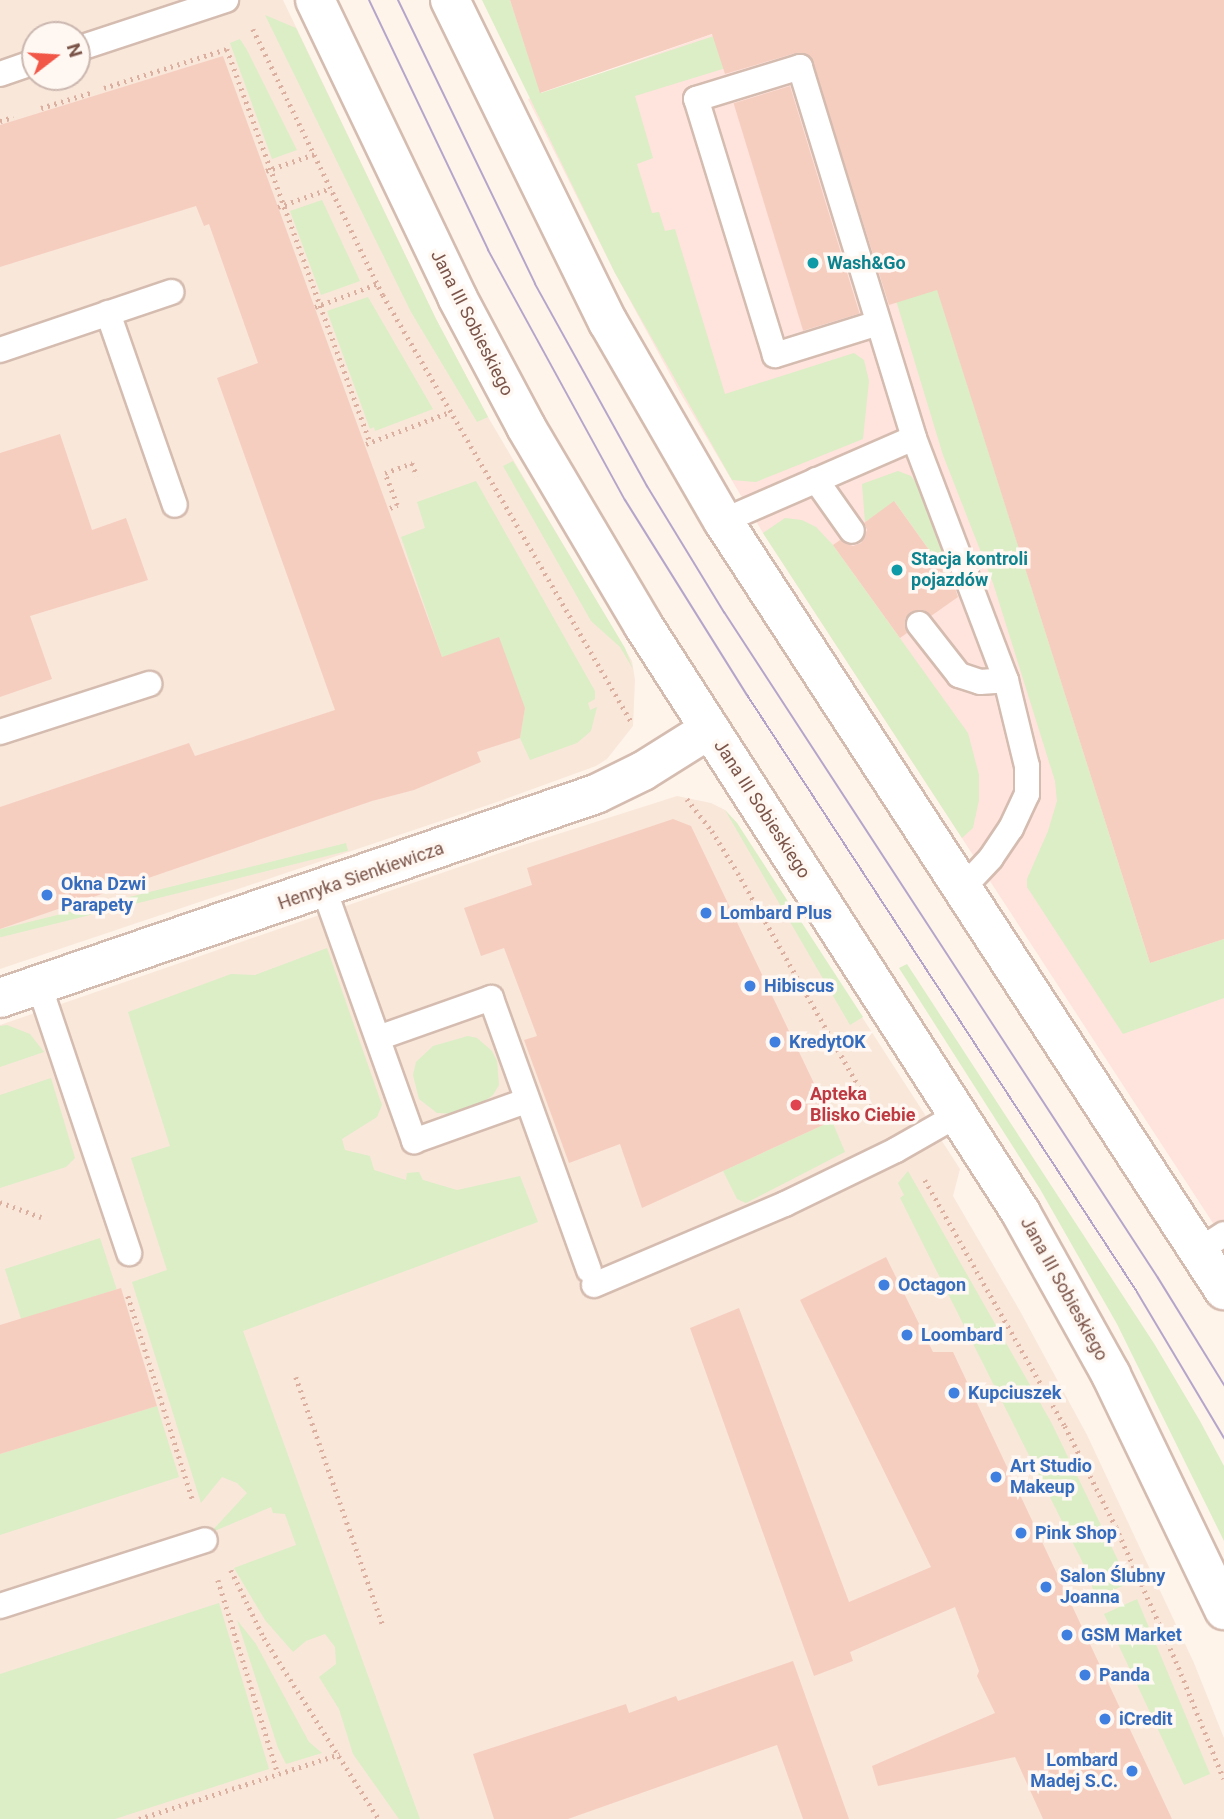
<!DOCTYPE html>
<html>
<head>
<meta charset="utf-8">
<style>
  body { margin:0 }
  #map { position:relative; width:1224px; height:1819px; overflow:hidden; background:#fef4ea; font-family:Roboto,sans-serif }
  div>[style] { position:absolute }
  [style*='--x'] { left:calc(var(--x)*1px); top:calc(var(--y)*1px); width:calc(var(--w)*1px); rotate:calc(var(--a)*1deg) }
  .residential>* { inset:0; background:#f9e7da }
  .commercial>* { inset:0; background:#ffe3dd }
  .green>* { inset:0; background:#dbeec6; transform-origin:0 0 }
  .building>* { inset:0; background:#f6cebf; transform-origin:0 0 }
  .path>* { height:4.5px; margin-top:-2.25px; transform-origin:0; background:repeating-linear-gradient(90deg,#dcb0a1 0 2px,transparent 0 7px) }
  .roads { filter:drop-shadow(2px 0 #d5bcb0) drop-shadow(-2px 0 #d5bcb0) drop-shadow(0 2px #d5bcb0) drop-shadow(0 -2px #d5bcb0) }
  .lane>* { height:24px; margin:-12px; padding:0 12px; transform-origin:12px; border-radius:12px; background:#fff }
  .street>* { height:38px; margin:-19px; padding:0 19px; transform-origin:19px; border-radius:19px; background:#fff }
  .secondary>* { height:38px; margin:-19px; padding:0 19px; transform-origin:19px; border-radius:19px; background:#fff }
  .tram>* { height:2px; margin:-1px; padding:0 1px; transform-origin:1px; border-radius:1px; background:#b5a5cb }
  .dots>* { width:19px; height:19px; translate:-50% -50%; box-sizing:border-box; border:4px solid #fff8f2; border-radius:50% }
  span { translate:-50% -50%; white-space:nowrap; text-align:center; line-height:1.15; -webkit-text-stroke:7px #fff8f2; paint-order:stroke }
  .culture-label { font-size:18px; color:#0d838f; font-weight:700 }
  .left { translate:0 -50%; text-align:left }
  .street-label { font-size:18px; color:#7c554a }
  .shop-label { font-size:18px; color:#366cbe; font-weight:700 }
  .right { translate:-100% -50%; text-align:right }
  .health-label { font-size:18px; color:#be3a42; font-weight:700 }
  .north { position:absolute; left:21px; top:21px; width:70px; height:70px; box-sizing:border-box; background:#fff8f2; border:2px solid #cbb7af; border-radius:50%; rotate:73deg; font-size:19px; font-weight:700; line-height:28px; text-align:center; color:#7c554a }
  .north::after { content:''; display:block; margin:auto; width:24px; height:32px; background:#f15646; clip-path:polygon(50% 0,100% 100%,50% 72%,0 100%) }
</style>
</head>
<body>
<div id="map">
  <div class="residential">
    <div style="clip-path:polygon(evenodd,0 0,283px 0,436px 319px,488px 417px,632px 661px,635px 680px,633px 726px,607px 759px,596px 766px,500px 801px,0 969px,0 0,35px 35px,77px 35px,77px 77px,35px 77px,35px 35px)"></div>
    <div style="clip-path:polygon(677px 796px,711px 803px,725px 810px,737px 823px,960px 1169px,953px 1196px,1020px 1311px,1087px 1435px,1194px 1663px,1224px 1738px,1224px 1819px,0 1819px,0 1025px,517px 847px)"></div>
  </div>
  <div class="commercial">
    <div style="clip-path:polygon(823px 0,1150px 963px,1224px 939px,1224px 1240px,763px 533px,678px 389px,615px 273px,528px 99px,704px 37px)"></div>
  </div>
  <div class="green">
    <div style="clip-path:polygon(482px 0,510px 0,541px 93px,823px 0,934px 279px,1150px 963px,1224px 939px,1224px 998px,1123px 1034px,1027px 887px,1027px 879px,1048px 831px,1057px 801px,1055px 781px,993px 583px,943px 455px,817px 40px,635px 96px,653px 158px,637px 164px,652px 213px,659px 212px,665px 231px,675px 229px,725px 394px,854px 353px,864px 360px,869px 381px,863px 439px,756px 482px,732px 480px,615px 273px)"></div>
    <div style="clip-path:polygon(265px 15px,296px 28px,436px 319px,488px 417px,477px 422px,411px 312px)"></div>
    <div style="clip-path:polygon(240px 39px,247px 50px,297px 150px,272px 159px,230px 43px)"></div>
    <div style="clip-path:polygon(322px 200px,360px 281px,321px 295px,290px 211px)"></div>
    <div style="clip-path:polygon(368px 297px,433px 409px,375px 431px,374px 427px,370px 429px,327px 311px)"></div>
    <div style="clip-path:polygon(513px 461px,625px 648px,633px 669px,620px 647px,591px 621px,503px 466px)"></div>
    <div style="clip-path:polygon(898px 471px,911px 476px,918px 485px,961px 595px,895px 502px,865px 522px,862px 484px)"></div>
    <div style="clip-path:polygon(476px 481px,595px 691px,595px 699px,588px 703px,590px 710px,597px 707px,591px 731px,577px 743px,530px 760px,520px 738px,525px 708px,442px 657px,401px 537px,425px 528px,417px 502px)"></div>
    <div style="clip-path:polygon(785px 518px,802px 520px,816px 527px,833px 545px,968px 733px,979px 775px,979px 800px,973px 828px,962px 838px,763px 533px)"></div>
    <div style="clip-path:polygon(725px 810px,737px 823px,863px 1017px,850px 1025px)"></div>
    <div style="left:346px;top:843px;width:8px;height:358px;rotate:76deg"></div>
    <div style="clip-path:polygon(327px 948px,382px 1105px,377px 1117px,342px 1139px,345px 1150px,370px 1156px,374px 1170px,406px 1180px,407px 1173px,419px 1172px,423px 1180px,457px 1190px,520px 1176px,538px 1222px,243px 1331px,420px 1819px,399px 1819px,353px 1754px,339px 1709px,319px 1677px,336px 1664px,335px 1647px,325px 1634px,306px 1641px,293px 1652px,265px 1620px,234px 1568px,296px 1545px,285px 1514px,273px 1513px,271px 1507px,210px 1533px,247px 1493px,237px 1483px,222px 1477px,201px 1503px,132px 1282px,167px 1270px,131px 1158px,170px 1146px,128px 1012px,231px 974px,255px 975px)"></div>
    <div style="clip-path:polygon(907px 964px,1155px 1345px,1200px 1421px,1224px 1466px,1224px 1541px,1117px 1324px,1040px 1189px,899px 968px)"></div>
    <div style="clip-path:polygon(7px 1025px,30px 1034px,44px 1052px,0 1067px,0 1026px)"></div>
    <div style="clip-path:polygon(468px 1036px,477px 1038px,492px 1051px,497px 1061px,499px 1085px,493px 1095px,482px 1103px,457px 1114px,437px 1113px,419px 1099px,413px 1075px,416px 1062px,433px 1046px)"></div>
    <div style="clip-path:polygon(51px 1078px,75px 1158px,66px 1167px,0 1188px,0 1095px)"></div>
    <div style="clip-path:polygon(832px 1121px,845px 1152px,746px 1203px,737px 1199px,723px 1171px)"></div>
    <div style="clip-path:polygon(908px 1171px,1051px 1422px,1129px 1583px,1096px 1598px,1086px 1569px,900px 1198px,904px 1195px,898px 1183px)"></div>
    <div style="left:100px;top:1238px;width:54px;height:100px;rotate:72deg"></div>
    <div style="clip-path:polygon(157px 1406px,179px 1477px,0 1535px,0 1454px)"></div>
    <div style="clip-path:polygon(1137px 1599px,1210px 1774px,1184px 1785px,1104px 1614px)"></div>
    <div style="clip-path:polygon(219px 1603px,269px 1769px,115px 1819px,0 1819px,0 1674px)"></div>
    <div style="clip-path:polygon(237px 1620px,256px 1644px,309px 1742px,322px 1753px,286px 1764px,278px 1748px)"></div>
  </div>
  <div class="building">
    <div style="clip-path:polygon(510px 0,1224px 0,1224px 939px,1150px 963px,937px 290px,889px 305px,811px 57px,796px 53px,725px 74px,712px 34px,540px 93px)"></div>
    <div style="clip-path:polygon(223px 56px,442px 657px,499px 637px,525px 708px,520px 738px,477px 752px,481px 762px,414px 790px,372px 801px,0 929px,0 807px,189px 743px,195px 756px,335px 710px,217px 378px,258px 363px,209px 224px,204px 226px,196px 206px,0 267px,0 125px)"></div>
    <div style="left:790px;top:86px;width:238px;height:59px;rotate:73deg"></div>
    <div style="clip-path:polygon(60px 434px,92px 530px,126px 518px,148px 580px,30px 616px,52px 679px,0 697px,0 453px)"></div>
    <div style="clip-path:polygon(894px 501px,954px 585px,958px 597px,931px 616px,924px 610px,910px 612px,905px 619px,907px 633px,900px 638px,833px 545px,840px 540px,853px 546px,861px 543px,867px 530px,864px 523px)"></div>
    <div style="clip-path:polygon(673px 819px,691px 826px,832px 1121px,642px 1208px,620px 1144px,569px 1163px,524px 1040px,537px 1036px,504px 948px,481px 956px,464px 908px,532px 885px,527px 868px)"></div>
    <div style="clip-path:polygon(886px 1257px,933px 1352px,953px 1352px,1172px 1819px,1043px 1819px,1015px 1757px,878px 1786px,872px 1766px,995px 1713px,977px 1676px,979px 1671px,955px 1607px,850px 1652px,853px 1661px,814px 1676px,690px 1328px,739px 1308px,849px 1602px,931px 1567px,800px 1300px)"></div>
    <div style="clip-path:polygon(121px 1288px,157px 1406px,0 1454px,0 1325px)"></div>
    <div style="clip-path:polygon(793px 1661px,849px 1819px,803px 1819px,777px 1745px,568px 1819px,494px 1819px,473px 1754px,626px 1704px,629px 1713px,676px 1696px,678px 1701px)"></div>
  </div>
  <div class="path">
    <div style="--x:253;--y:29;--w:296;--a:64"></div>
    <div style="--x:383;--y:295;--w:493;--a:59.8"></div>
    <div style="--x:104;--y:88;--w:129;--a:-17.6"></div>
    <div style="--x:227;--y:49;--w:418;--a:70"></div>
    <div style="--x:41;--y:108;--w:54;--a:-17.1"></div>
    <div style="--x:0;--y:121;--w:14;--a:-17"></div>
    <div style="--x:266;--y:171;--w:52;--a:-19.1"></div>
    <div style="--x:278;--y:207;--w:56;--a:-19.7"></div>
    <div style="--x:315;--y:307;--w:66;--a:-20.4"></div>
    <div style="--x:366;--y:444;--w:90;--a:-20.9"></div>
    <div style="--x:390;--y:508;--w:8;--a:-23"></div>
    <div style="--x:397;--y:505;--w:34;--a:-111"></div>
    <div style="--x:385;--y:473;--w:29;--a:-20"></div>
    <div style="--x:412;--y:463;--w:14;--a:69"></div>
    <div style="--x:687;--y:799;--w:41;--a:52"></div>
    <div style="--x:712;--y:831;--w:49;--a:58.2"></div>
    <div style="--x:738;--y:873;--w:276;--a:60.5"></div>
    <div style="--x:925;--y:1180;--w:283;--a:60.4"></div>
    <div style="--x:1065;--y:1426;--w:113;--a:63.2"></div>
    <div style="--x:1116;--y:1527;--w:147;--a:65.9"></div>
    <div style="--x:1176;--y:1661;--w:127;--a:67.9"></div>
    <div style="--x:0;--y:1202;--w:44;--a:20.1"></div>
    <div style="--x:128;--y:1296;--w:215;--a:72.4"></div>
    <div style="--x:296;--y:1377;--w:264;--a:70.7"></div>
    <div style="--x:231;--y:1570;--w:76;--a:64.1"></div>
    <div style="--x:264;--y:1638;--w:214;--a:57.6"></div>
    <div style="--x:218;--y:1580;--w:203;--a:72.8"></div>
    <div style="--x:139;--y:1819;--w:211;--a:-17.9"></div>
  </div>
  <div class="roads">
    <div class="lane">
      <div style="--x:77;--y:49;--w:157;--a:-18.2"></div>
      <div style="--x:0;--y:74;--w:37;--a:-19"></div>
      <div style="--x:108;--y:313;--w:203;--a:70.8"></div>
      <div style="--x:878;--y:323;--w:108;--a:162.7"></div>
      <div style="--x:775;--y:355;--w:268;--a:-107.1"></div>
      <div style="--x:696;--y:99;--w:109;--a:-17.1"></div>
      <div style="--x:800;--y:67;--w:388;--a:72.9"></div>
      <div style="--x:914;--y:438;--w:259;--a:69.2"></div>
      <div style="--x:1006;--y:680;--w:89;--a:76.3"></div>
      <div style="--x:1027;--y:766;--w:28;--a:90"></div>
      <div style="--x:1027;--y:794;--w:38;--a:115"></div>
      <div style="--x:1011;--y:828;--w:36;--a:124"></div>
      <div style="--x:991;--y:858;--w:42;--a:133.1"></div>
      <div style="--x:0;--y:350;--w:181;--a:-18.7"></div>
      <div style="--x:816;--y:480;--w:62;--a:54.8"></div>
      <div style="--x:723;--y:521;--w:208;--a:-23.5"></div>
      <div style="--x:919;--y:624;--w:65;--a:51.9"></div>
      <div style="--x:959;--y:675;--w:22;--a:18"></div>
      <div style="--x:980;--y:682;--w:26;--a:-4"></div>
      <div style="--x:0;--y:732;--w:157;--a:-17.9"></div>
      <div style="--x:324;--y:889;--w:268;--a:70.3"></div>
      <div style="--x:414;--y:1141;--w:119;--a:-19.7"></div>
      <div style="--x:39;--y:985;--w:283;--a:71.4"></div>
      <div style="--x:378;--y:1038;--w:120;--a:-19.5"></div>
      <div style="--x:491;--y:998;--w:289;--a:70.2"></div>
      <div style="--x:1198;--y:1251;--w:31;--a:-33"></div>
      <div style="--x:594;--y:1285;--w:207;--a:-23"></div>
      <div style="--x:785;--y:1204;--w:123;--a:-25.9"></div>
      <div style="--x:896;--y:1150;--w:73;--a:-29.7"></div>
      <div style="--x:0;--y:1606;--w:215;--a:-17.8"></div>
    </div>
    <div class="street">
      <div style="--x:0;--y:998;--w:630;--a:-18.9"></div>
      <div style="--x:596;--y:794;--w:52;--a:-26.1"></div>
      <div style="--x:643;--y:771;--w:79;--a:-32.1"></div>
    </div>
    <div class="secondary">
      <div style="--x:315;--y:0;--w:329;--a:64.4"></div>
      <div style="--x:457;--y:297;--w:147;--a:62"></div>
      <div style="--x:526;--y:427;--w:230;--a:59.4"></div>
      <div style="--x:643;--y:625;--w:699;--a:57.26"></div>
      <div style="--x:1021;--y:1213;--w:185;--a:60.9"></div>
      <div style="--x:1111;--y:1375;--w:261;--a:64.3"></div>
      <div style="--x:450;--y:0;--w:359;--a:63.9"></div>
      <div style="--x:608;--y:322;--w:230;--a:60"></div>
      <div style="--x:723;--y:521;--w:918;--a:56.92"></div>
    </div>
  </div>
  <div class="tram">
    <div style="--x:369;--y:0;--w:277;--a:64.5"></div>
    <div style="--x:488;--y:250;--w:285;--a:61.3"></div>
    <div style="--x:625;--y:500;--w:230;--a:58"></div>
    <div style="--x:747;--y:695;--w:713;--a:56.84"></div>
    <div style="--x:1137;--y:1292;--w:170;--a:59.2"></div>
    <div style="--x:398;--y:0;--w:315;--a:64.2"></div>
    <div style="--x:535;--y:284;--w:231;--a:61"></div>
    <div style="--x:647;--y:486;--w:148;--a:58.6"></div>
    <div style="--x:724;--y:612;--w:795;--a:56.91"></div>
    <div style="--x:1158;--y:1278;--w:126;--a:58.3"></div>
  </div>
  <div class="dots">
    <div style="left:813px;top:263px;background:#0f9aa8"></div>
    <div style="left:897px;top:570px;background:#0f9aa8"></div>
    <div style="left:47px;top:895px;background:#3f7fe0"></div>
    <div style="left:706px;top:913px;background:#3f7fe0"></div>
    <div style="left:750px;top:986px;background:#3f7fe0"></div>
    <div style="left:775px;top:1042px;background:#3f7fe0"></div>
    <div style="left:796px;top:1105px;background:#e0444e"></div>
    <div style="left:884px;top:1285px;background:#3f7fe0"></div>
    <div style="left:907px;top:1335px;background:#3f7fe0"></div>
    <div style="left:954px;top:1393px;background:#3f7fe0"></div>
    <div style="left:996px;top:1477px;background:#3f7fe0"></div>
    <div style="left:1021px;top:1533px;background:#3f7fe0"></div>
    <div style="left:1046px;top:1587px;background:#3f7fe0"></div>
    <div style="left:1067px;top:1635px;background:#3f7fe0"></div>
    <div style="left:1085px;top:1675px;background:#3f7fe0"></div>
    <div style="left:1105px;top:1719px;background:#3f7fe0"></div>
    <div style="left:1132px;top:1771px;background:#3f7fe0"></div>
  </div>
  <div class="culture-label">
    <span class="left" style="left:827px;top:263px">Wash&amp;Go</span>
    <span class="left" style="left:911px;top:570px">Stacja kontroli<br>pojazdów</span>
  </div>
  <div class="street-label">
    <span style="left:472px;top:323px;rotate:63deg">Jana III Sobieskiego</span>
    <span style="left:762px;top:809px;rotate:57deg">Jana III Sobieskiego</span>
    <span style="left:361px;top:876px;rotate:-19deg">Henryka Sienkiewicza</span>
    <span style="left:1064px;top:1289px;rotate:61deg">Jana III Sobieskiego</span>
  </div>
  <div class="shop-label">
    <span class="left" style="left:61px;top:895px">Okna Dzwi<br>Parapety</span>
    <span class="left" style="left:720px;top:913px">Lombard Plus</span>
    <span class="left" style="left:764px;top:986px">Hibiscus</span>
    <span class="left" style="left:789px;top:1042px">KredytOK</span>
    <span class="left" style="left:898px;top:1285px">Octagon</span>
    <span class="left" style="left:921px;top:1335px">Loombard</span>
    <span class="left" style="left:968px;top:1393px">Kupciuszek</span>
    <span class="left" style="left:1010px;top:1477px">Art Studio<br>Makeup</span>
    <span class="left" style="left:1035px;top:1533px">Pink Shop</span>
    <span class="left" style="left:1060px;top:1587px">Salon Ślubny<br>Joanna</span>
    <span class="left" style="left:1081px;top:1635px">GSM Market</span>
    <span class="left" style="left:1099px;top:1675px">Panda</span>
    <span class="left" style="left:1119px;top:1719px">iCredit</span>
    <span class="right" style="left:1118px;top:1771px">Lombard<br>Madej S.C.</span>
  </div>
  <div class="health-label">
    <span class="left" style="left:810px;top:1105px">Apteka<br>Blisko Ciebie</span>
  </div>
  <div class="north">N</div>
</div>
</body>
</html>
